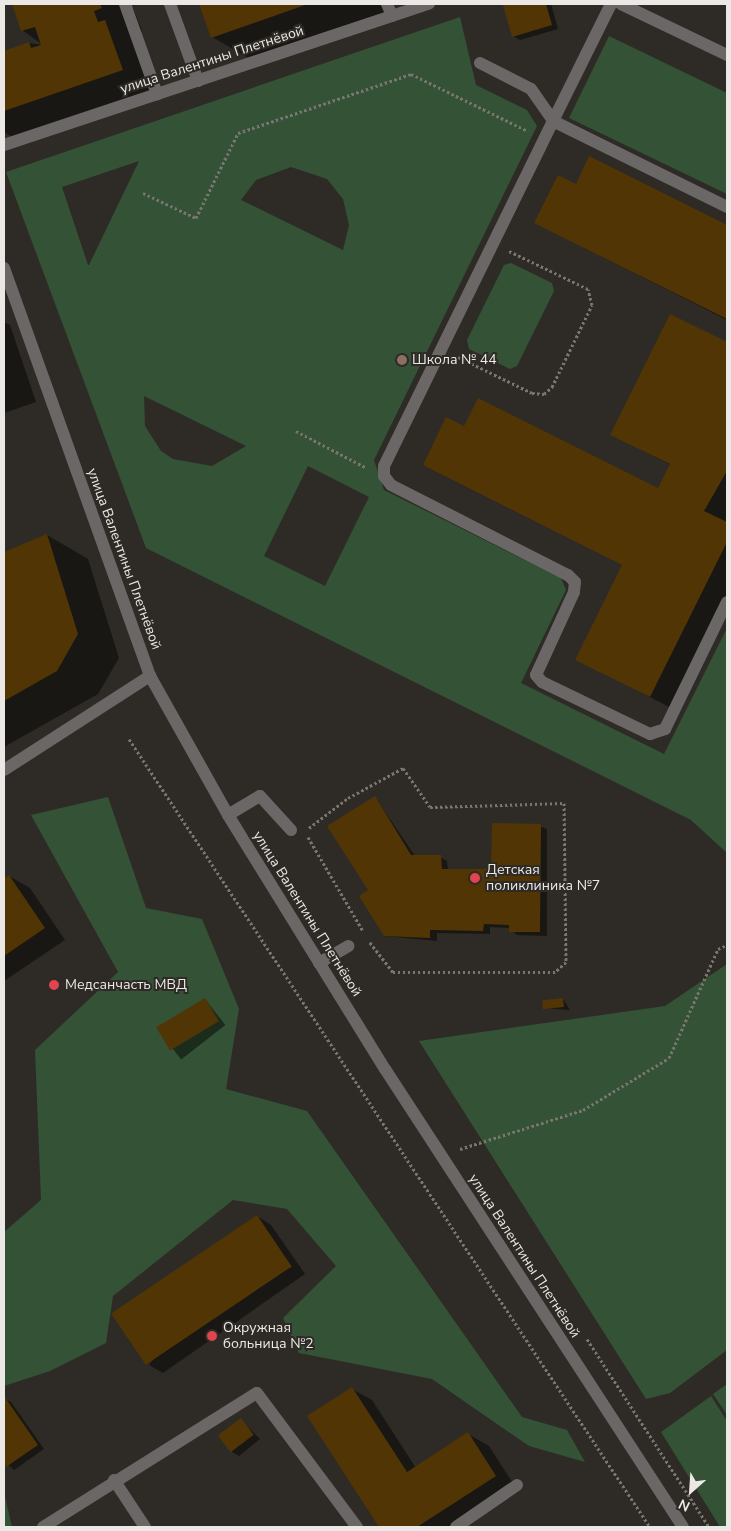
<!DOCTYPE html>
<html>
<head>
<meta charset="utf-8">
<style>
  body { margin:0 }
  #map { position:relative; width:731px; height:1531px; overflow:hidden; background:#2e2b26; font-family:"Nunito Sans",sans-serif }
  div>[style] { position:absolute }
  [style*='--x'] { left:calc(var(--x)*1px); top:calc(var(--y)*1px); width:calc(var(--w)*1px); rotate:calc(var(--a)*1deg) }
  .green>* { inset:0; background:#345236 }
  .shadow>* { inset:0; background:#0007; transform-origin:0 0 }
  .building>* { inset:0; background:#513505; transform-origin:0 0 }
  .path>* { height:3px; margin-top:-1.5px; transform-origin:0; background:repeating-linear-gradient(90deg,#797672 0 2.5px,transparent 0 5px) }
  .minor>* { height:12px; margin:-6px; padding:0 6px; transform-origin:6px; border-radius:6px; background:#6b6766 }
  .dots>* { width:14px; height:14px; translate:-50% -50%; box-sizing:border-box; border:2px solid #2e2b26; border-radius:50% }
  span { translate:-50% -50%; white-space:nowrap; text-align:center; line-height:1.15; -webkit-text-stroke:4px #2e2b26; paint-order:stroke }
  .street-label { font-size:14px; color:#ebe8e5 }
  .poi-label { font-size:14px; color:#ebe8e5 }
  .left { translate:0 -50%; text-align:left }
  .frame { position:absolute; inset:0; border:5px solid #ebe8e5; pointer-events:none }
  .north { position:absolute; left:666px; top:1466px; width:50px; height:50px; -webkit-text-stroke:4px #2e2b26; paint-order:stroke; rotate:206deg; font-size:14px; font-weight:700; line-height:20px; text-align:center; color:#ebe8e5 }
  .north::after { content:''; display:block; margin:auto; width:18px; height:22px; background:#ebe8e5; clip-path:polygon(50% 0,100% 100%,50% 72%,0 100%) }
</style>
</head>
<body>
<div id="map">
  <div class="green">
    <div style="clip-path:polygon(evenodd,460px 17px,476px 85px,527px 110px,537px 126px,374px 460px,384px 490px,561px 578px,566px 590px,521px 683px,664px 754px,727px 628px,727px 853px,691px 820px,146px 548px,6px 172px,460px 17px,139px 161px,89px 265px,88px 265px,62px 187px,139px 161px,460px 17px,291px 167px,327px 179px,343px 199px,349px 225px,343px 250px,241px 200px,256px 180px,291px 167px,460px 17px,144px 396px,246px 446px,212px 466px,173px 459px,161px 451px,145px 426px,144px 396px,460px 17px,308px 466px,369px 497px,325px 586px,264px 556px,308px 466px)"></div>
    <div style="clip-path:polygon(609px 36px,727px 93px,727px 194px,569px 118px)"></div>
    <div style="clip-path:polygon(511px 263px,552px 283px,554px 291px,517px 366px,510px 369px,469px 349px,467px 340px,504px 265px)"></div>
    <div style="clip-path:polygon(108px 797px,146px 908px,202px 919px,239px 1009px,226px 1089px,307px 1111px,522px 1417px,567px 1430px,585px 1462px,529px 1446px,432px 1379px,299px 1353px,283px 1318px,336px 1266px,287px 1209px,233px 1200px,113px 1296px,106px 1343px,50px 1371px,4px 1386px,4px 1232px,41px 1200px,35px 1050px,118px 972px,31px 815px)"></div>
    <div style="clip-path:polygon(727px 964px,727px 1350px,670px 1393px,646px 1399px,419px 1041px,665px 1006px)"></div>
    <div style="clip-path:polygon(727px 1384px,727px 1415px,713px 1394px)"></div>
    <div style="clip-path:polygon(711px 1396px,727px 1421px,727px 1527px,720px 1527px,661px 1432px)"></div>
    <div style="clip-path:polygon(4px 1492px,12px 1527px,4px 1527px)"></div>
  </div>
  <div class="shadow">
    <div style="clip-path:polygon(13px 4px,123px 4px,134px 10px,142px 31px,134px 34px,163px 93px,21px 142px,4px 132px,4px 52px,29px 43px,43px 45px,22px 30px)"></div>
    <div style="clip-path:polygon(200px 4px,392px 4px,394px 11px,252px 60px,212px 37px)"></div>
    <div style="clip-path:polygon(512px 4px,551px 4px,558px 29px,520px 40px,513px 36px,504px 6px)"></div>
    <div style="clip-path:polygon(590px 158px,727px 226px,727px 320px,536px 223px,576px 186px)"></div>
    <div style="clip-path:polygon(670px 315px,727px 343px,727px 595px,671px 708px,576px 659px,623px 565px,424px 464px,464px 427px,659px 490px,671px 465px,612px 435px)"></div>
    <div style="clip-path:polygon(4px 322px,10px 325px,36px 402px,4px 413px)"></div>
    <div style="clip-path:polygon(47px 535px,88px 559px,119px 658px,98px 694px,4px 747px,4px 613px,8px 606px,4px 553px)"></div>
    <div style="clip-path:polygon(375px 797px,415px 856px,440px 857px,447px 861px,448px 870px,492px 870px,540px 826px,547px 829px,547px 936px,517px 935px,510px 928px,490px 927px,490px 934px,437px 933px,437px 941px,385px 936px,370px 891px)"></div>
    <div style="clip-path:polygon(9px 876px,30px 888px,65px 940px,4px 981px,4px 880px)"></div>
    <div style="left:205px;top:999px;width:33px;height:56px;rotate:52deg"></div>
    <div style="clip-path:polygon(563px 999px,570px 1010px,544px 1008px)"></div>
    <div style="clip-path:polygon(257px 1216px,271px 1225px,305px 1274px,163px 1373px,149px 1365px)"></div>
    <div style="clip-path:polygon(352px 1389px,372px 1400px,416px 1468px,468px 1434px,489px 1446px,516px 1488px,455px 1527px,381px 1527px,309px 1416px)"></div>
    <div style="clip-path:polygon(4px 1399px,11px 1402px,44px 1449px,14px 1470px,4px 1461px)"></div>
    <div style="clip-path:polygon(241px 1420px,260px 1439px,239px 1456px,232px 1452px)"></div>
  </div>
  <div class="building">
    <div style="clip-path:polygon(12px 4px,100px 4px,102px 8px,94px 11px,98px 22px,105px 20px,123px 70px,4px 111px,4px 51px,29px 42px,31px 48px,41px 45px,35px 27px,21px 31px)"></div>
    <div style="clip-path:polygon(199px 4px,308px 4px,211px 38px)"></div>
    <div style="clip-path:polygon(546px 4px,552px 25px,512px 37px,503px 5px)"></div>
    <div style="clip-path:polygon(589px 156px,727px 225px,727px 319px,534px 223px,558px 175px,576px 184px)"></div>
    <div style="clip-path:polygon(670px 314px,727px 342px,727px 471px,704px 511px,727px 522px,727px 542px,650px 697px,575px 660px,622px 565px,423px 465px,446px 417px,464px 426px,478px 398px,658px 488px,670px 464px,610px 435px)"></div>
    <div style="clip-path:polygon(47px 534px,78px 634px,57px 671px,4px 701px,4px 552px)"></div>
    <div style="clip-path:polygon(375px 796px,411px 855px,441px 855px,442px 869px,491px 869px,492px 823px,541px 824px,540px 932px,509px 932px,509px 925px,484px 924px,483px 931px,430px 930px,430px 938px,384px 936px,359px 896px,368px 890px,327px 826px)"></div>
    <div style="clip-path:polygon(9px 875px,45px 928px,4px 956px,4px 879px)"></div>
    <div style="left:205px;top:998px;width:27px;height:57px;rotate:59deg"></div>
    <div style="left:563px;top:998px;width:9px;height:21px;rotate:84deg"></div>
    <div style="left:257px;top:1215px;width:62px;height:176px;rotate:56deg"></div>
    <div style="clip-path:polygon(352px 1387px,407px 1472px,468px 1432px,496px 1476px,417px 1527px,379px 1527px,307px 1416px)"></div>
    <div style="clip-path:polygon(4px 1396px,38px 1445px,6px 1467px,4px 1463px)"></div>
    <div style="left:241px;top:1418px;width:21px;height:29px;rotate:53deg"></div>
  </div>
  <div class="path">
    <div style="--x:143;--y:193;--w:59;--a:25.3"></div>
    <div style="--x:196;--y:218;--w:95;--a:-63.7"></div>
    <div style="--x:238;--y:133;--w:183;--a:-18.8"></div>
    <div style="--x:411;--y:74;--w:130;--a:26"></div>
    <div style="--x:458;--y:357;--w:82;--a:25.9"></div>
    <div style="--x:532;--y:393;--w:12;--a:5"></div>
    <div style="--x:544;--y:394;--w:11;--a:-41"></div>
    <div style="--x:552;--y:387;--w:91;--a:-64"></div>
    <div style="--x:592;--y:305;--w:16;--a:-104"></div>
    <div style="--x:588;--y:289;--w:88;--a:-154.3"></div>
    <div style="--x:296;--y:431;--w:78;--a:27.6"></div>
    <div style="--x:129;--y:739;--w:945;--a:56.53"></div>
    <div style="--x:309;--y:828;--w:49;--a:-37.6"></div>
    <div style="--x:348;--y:798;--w:63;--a:-28.6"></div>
    <div style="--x:403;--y:768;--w:47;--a:55.3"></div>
    <div style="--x:430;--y:807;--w:134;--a:-1.7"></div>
    <div style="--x:564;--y:803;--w:159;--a:89.3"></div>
    <div style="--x:566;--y:962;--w:15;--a:138"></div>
    <div style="--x:555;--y:972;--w:162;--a:180"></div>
    <div style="--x:393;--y:972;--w:39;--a:-128"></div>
    <div style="--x:308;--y:837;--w:109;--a:59.7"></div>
    <div style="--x:460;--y:1149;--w:129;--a:-17.6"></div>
    <div style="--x:583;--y:1110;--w:100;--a:-31.2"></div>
    <div style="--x:669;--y:1058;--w:120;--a:-65.8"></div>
    <div style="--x:718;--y:949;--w:10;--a:-24"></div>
    <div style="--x:587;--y:1339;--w:224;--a:57"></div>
  </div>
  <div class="minor">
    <div style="--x:125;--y:4;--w:96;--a:70.4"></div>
    <div style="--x:170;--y:4;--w:82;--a:70"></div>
    <div style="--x:387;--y:4;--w:13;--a:67"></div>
    <div style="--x:611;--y:4;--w:131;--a:116.4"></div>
    <div style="--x:553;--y:121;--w:194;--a:26.3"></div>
    <div style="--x:621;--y:4;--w:118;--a:25.7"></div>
    <div style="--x:480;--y:63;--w:57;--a:27"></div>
    <div style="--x:531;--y:89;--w:39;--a:55"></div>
    <div style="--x:553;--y:121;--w:384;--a:116.1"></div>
    <div style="--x:384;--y:466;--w:10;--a:90"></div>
    <div style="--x:384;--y:476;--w:11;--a:52"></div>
    <div style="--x:391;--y:485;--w:199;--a:27"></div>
    <div style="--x:568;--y:575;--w:10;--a:45"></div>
    <div style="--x:575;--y:582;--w:10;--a:96"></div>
    <div style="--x:574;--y:592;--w:91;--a:114.6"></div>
    <div style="--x:536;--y:675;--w:9;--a:49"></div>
    <div style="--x:542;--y:682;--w:120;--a:25.7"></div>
    <div style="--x:650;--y:734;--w:16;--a:-18"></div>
    <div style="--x:665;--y:729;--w:141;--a:-64"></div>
    <div style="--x:4;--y:145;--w:448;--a:-18.4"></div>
    <div style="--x:4;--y:268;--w:433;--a:70.3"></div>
    <div style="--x:150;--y:676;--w:159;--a:60.7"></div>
    <div style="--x:228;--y:815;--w:299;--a:58.3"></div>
    <div style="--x:385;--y:1069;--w:546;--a:56.95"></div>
    <div style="--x:4;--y:770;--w:174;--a:-32.8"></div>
    <div style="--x:228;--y:815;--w:37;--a:-31"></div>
    <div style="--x:260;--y:796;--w:46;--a:47.6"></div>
    <div style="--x:319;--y:963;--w:34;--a:-30"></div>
    <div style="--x:114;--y:1480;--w:56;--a:56.6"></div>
    <div style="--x:43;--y:1527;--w:252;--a:-32.1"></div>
    <div style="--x:257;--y:1393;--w:167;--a:53.3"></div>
    <div style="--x:456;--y:1527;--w:74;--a:-34.5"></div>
  </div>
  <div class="dots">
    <div style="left:402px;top:360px;background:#8d6e63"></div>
    <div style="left:475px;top:878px;background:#e0444e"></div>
    <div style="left:54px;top:985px;background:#e0444e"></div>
    <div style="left:212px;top:1336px;background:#e0444e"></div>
  </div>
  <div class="street-label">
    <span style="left:212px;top:60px;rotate:-18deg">улица Валентины Плетнёвой</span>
    <span style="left:124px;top:559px;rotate:70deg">улица Валентины Плетнёвой</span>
    <span style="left:307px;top:914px;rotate:58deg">улица Валентины Плетнёвой</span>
    <span style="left:524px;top:1256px;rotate:57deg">улица Валентины Плетнёвой</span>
  </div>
  <div class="poi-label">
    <span class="left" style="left:412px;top:360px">Школа № 44</span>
    <span class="left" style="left:486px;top:878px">Детская<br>поликлиника №7</span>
    <span class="left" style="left:65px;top:985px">Медсанчасть МВД</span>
    <span class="left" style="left:223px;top:1336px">Окружная<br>больница №2</span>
  </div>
  <div class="frame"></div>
  <div class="north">N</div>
</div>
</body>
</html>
